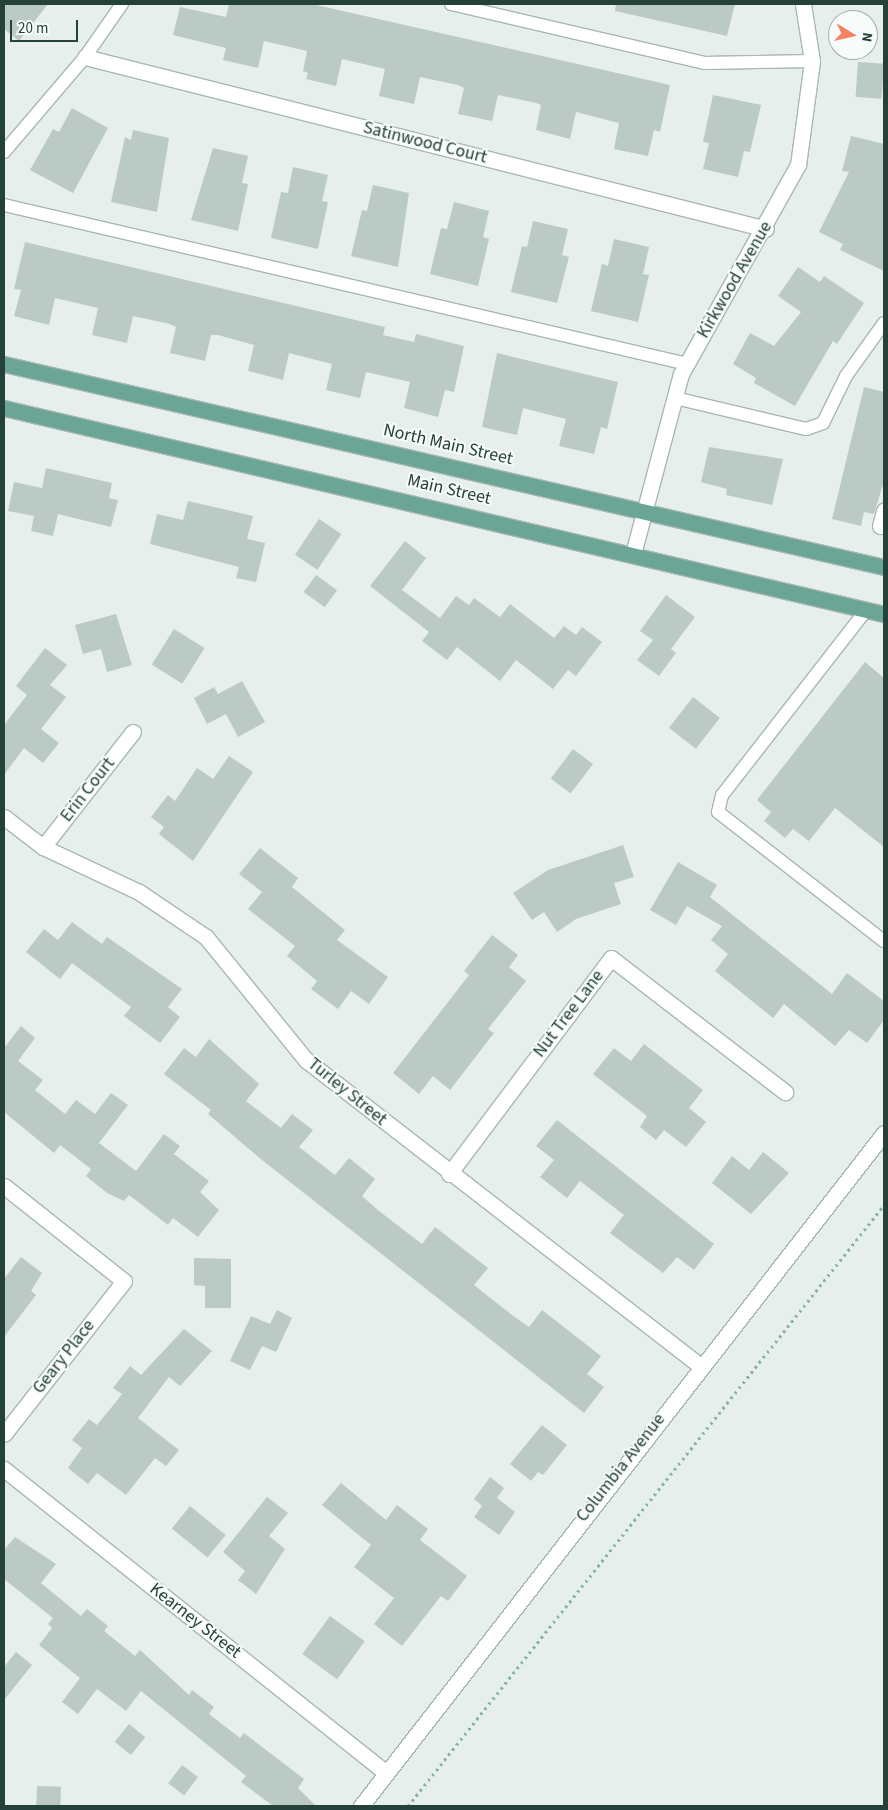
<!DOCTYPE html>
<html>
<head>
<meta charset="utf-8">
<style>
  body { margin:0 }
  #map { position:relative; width:888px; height:1810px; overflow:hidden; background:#e6efeb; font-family:"Source Sans 3",sans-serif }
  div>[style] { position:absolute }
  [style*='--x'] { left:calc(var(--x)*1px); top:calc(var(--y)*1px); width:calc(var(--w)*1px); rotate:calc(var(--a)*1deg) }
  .building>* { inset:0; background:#bbcac4; transform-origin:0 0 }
  .path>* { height:3px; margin-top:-1.5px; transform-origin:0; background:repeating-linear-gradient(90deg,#86b3a5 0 2.5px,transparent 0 6.5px) }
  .roads { filter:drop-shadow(1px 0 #a8b8b2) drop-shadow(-1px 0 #a8b8b2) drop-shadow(0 1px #a8b8b2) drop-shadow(0 -1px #a8b8b2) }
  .lane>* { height:12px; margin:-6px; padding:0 6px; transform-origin:6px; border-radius:6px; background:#fff }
  .street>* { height:15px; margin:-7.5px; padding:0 7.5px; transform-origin:7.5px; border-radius:7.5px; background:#fff }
  .secondary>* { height:15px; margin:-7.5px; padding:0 7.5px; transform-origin:7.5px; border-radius:7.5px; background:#fff }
  .primary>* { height:15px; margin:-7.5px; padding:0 7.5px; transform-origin:7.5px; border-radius:7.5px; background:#6aa596 }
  span { translate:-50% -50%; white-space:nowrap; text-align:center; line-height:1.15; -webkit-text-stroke:4px #f7fbf9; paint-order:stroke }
  .street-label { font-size:18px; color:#24423a }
  .frame { position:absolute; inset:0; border:5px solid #24423a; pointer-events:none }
  .north { position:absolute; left:828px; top:10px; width:50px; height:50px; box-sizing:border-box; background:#f7fbf9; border:1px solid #a3b1ad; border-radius:50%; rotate:99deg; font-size:14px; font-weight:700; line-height:20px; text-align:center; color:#24423a }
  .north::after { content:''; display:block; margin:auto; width:18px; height:22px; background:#f4845f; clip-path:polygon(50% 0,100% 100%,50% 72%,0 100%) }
  .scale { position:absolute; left:10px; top:20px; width:68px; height:22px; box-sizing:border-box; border:2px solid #24423a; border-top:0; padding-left:6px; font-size:15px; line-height:18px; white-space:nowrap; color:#24423a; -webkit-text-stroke:4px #f7fbf9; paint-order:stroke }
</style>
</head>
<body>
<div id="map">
  <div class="building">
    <div style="clip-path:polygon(4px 4px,48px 4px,19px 41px,4px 29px)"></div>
    <div style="clip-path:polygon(229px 4px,312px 4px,670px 85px,660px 132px,654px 130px,648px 156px,614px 149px,619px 123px,576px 112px,570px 139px,536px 130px,541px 105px,536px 103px,498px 95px,492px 121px,458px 114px,464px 88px,458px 85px,420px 77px,414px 104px,379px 96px,385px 69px,342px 59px,336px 86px,306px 79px,308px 73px,303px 71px,307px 51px,264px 41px,258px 68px,223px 60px,226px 48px,173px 35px,180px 7px,226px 17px)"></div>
    <div style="clip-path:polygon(616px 4px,735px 4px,727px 36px,615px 11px)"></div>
    <div style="left:858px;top:62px;width:26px;height:35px;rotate:4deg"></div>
    <div style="clip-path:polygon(713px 95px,761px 105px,750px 152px,744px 151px,738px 177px,703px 169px,709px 143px,703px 142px)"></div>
    <div style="clip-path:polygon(72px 108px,108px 128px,73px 193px,30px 170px,53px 129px,59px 132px)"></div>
    <div style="clip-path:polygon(133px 130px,169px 138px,157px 212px,111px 202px,125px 137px,131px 140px)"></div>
    <div style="clip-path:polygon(851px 136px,884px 144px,884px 271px,840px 250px,843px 244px,819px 232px,849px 172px,842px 171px)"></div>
    <div style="clip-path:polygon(213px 148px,248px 156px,242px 183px,248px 184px,238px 231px,191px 220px)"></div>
    <div style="clip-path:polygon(293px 167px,328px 175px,322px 201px,328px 202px,318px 249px,271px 238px,281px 192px,288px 193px)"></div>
    <div style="clip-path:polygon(373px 185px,409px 193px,398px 267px,351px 256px,362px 210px,367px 211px)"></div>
    <div style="clip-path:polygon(454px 202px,489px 211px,483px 237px,489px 239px,478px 286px,430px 274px,441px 228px,447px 229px)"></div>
    <div style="clip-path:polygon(533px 221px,568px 229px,562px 255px,569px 257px,557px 303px,511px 292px,522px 246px,527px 247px)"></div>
    <div style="clip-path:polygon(614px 239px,649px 247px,643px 274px,649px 275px,638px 322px,591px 311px,602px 264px,608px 266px)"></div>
    <div style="clip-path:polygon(25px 242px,385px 327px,383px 335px,414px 342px,416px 334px,464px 346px,454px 392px,445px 390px,438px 417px,404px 408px,410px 382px,366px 372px,360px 398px,326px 390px,332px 364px,289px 353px,283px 380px,248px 371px,254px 345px,218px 335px,211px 335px,205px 361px,170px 353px,176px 327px,170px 324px,133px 316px,127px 343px,92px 335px,98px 308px,55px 298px,49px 325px,14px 316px,21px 290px,14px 289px)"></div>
    <div style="clip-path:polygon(798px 267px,820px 282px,824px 276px,864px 303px,837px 344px,833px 341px,795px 406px,754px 383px,756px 378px,733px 364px,750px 333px,774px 346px,801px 312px,778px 296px)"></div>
    <div style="clip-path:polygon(497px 353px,618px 382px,607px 429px,601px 427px,594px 454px,559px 446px,566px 419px,523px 408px,517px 435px,482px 427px)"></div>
    <div style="clip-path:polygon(864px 387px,884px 392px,884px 481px,874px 514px,864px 512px,861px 526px,832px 519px)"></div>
    <div style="clip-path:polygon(709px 447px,783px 459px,772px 505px,726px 495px,727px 489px,701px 482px)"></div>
    <div style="clip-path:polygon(46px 468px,112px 483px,109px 498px,118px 500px,111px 527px,58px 514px,53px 536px,31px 531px,34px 516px,8px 511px,14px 482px,42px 488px)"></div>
    <div style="clip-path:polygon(188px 501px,253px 516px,247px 539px,265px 543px,256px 582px,236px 578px,239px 567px,150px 544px,157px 514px,183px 520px)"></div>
    <div style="left:319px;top:519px;width:27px;height:43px;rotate:34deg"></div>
    <div style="clip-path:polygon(405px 541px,426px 558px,402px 590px,440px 618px,456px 596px,469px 605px,474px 598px,500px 617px,510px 604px,554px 638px,564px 626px,576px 635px,582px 627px,602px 642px,576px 676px,568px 670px,553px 689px,516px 660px,500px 681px,457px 647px,447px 660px,422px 641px,429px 632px,370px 586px)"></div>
    <div style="left:316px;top:575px;width:26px;height:21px;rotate:36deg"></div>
    <div style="clip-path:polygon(666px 595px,695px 617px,671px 649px,676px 653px,659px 676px,637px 660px,653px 640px,640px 631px)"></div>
    <div style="clip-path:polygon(116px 614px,132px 665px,107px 672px,101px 649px,83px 654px,75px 625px)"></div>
    <div style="left:174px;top:629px;width:36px;height:42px;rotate:32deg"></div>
    <div style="clip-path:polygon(45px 648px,67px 665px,50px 685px,66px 697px,41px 729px,59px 743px,43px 763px,24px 748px,4px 775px,4px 725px,27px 695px,16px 686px)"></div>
    <div style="clip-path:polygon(865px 662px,884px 678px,884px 847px,835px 808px,809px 841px,793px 829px,785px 838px,764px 821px,771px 812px,757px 800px)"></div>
    <div style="clip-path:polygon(242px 681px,265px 722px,238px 737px,226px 714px,207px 724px,194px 698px,214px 687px,218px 694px)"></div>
    <div style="left:693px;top:697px;width:34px;height:39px;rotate:38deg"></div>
    <div style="left:573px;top:749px;width:25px;height:37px;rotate:37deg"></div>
    <div style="clip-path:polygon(229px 756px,253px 772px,193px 861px,159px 834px,164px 827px,151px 817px,168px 795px,175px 801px,197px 768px,213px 779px)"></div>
    <div style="clip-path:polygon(623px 845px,634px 877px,614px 883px,621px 904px,576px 919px,557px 932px,544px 912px,532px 920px,513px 893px,548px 870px)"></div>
    <div style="clip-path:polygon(260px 848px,298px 878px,292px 887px,345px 930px,337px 940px,388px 977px,369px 1004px,351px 991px,338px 1009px,311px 989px,317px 981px,287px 956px,295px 946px,248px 909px,262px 892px,239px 874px)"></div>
    <div style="clip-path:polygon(678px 862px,717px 885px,710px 897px,832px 994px,847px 973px,884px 1001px,884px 1020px,867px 1043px,849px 1030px,835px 1046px,784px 1004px,773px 1018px,715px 971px,728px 954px,711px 940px,722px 926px,687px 906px,676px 925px,650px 910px)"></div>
    <div style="clip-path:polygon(72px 922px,102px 944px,107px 937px,182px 989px,168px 1007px,180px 1017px,160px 1043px,124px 1016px,131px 1007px,72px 963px,60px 979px,26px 952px,44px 929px,58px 940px)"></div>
    <div style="clip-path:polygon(492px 935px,518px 955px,509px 967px,526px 981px,488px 1029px,494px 1033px,450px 1090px,433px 1076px,419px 1094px,393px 1073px,469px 975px,464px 971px)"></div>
    <div style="clip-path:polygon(21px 1026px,35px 1038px,18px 1061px,43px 1080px,35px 1090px,65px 1114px,76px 1100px,95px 1114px,111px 1093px,128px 1105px,99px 1143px,136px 1171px,164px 1134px,180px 1146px,174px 1154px,209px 1181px,200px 1192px,219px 1210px,198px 1237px,173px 1218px,168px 1225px,129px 1195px,124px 1201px,107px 1193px,86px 1176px,91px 1169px,60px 1145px,54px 1153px,4px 1112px,4px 1048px)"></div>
    <div style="clip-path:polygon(209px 1039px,259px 1084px,246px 1101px,281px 1128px,292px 1114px,313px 1130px,299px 1147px,335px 1175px,349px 1158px,375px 1179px,362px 1196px,379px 1211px,422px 1244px,435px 1227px,488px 1268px,474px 1285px,512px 1315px,529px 1327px,542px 1310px,601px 1356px,587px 1374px,604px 1387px,584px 1413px,262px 1160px,208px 1114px,211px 1110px,164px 1074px,184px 1048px,196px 1057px)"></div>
    <div style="clip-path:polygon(644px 1044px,703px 1090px,689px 1108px,706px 1122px,686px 1147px,664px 1130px,656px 1140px,640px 1127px,647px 1116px,593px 1074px,614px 1048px,631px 1061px)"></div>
    <div style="clip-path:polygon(557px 1120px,714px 1244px,694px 1270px,677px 1257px,663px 1273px,610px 1233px,624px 1215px,580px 1181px,567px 1198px,540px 1177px,554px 1160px,536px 1146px)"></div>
    <div style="clip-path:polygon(763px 1152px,789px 1173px,751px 1214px,712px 1183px,732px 1156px,749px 1170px)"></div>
    <div style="clip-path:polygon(21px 1257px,42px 1273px,31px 1291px,36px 1295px,4px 1337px,4px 1279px)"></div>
    <div style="clip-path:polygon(194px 1258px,231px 1259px,231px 1308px,205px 1308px,205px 1286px,194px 1285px)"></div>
    <div style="clip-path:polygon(277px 1310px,292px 1318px,276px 1352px,262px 1346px,250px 1370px,230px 1361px,251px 1316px,270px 1324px)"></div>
    <div style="clip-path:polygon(184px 1329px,212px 1351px,180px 1386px,169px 1377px,138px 1418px,179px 1450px,166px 1466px,155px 1458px,126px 1495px,97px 1473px,88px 1484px,68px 1468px,82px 1448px,72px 1440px,89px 1419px,97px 1425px,111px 1408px,122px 1394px,113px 1388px,130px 1366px,141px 1375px)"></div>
    <div style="clip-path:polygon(542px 1425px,567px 1445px,543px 1475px,538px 1472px,531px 1481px,510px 1464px)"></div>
    <div style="clip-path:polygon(490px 1477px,504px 1488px,497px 1498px,515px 1512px,499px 1535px,474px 1517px,482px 1506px,474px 1499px)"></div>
    <div style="clip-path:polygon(341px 1483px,386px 1520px,397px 1505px,428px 1529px,420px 1540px,467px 1576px,448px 1601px,441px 1596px,402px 1646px,374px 1624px,394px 1598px,354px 1567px,371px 1545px,322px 1505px)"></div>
    <div style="clip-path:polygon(267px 1497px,288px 1513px,269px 1536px,285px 1549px,256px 1594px,238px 1580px,245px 1571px,223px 1552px)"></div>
    <div style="left:190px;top:1506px;width:46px;height:29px;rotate:39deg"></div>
    <div style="clip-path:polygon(15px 1537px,56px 1564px,41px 1583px,81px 1616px,87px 1609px,108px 1626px,104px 1631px,135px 1656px,140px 1650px,189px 1695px,192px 1690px,214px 1707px,209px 1714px,240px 1738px,244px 1733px,304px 1779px,298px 1788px,316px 1806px,273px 1806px,241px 1782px,246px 1776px,141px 1691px,126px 1711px,97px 1689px,78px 1714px,62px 1702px,80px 1678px,39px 1645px,52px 1628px,48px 1624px,53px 1618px,4px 1579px,4px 1550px)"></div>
    <div style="left:330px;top:1616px;width:43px;height:47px;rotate:36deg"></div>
    <div style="clip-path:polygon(16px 1652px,32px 1665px,4px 1700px,4px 1667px)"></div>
    <div style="left:129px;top:1724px;width:21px;height:23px;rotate:39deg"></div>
    <div style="left:182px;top:1765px;width:20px;height:23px;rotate:37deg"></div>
    <div style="left:37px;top:1786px;width:24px;height:20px;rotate:2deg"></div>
  </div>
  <div class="path">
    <div style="--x:408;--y:1806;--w:767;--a:-51.62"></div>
  </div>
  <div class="roads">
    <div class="lane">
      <div style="--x:451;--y:4;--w:260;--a:13.1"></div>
      <div style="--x:704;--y:63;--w:108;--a:-1.1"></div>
      <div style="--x:4;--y:152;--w:125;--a:-49.5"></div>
      <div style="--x:85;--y:57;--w:65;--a:-55.1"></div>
      <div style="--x:4;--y:205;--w:701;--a:13.1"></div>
      <div style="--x:675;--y:398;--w:135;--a:13.3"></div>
      <div style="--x:806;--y:429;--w:18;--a:-19"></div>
      <div style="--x:823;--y:423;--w:52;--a:-63.9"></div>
      <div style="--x:846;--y:376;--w:65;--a:-54.4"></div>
      <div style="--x:867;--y:609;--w:236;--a:127.9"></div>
      <div style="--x:722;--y:795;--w:17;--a:103"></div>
      <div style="--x:718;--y:812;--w:210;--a:37.9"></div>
    </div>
    <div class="street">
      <div style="--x:85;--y:57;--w:702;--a:14.17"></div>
      <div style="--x:880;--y:526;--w:16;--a:-75"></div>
      <div style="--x:633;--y:554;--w:186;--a:-75.1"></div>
      <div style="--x:681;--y:374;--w:240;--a:-60.8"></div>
      <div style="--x:798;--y:165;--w:105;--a:-82.3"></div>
      <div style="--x:812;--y:61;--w:58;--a:-99"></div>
      <div style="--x:4;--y:817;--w:49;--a:37.6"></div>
      <div style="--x:43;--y:847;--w:106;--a:25.1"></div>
      <div style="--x:139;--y:892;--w:81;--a:33.9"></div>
      <div style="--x:206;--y:937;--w:159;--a:50.9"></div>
      <div style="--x:306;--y:1060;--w:499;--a:37.8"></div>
      <div style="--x:43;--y:847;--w:146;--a:-52"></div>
      <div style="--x:449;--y:1174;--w:270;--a:-53.1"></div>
      <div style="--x:611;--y:958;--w:220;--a:37.6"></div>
      <div style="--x:4;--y:1186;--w:153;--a:38.4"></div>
      <div style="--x:124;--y:1281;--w:194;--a:128.1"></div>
      <div style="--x:4;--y:1469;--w:488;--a:38.5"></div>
    </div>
    <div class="secondary">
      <div style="--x:361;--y:1806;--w:852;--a:-52.15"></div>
    </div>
    <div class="primary">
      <div style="--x:4;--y:364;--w:903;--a:12.99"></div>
      <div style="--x:4;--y:408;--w:904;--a:13.18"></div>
    </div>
  </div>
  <div class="street-label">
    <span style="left:425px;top:143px;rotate:14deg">Satinwood Court</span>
    <span style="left:735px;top:280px;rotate:-60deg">Kirkwood Avenue</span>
    <span style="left:448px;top:445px;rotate:13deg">North Main Street</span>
    <span style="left:449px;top:490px;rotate:13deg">Main Street</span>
    <span style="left:88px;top:790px;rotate:-52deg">Erin Court</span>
    <span style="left:569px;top:1014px;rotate:-53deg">Nut Tree Lane</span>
    <span style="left:347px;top:1092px;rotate:39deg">Turley Street</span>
    <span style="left:64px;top:1357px;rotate:-52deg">Geary Place</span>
    <span style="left:621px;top:1468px;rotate:-52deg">Columbia Avenue</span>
    <span style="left:195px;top:1621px;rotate:38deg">Kearney Street</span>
  </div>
  <div class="frame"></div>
  <div class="north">N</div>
  <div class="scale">20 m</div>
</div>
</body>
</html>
